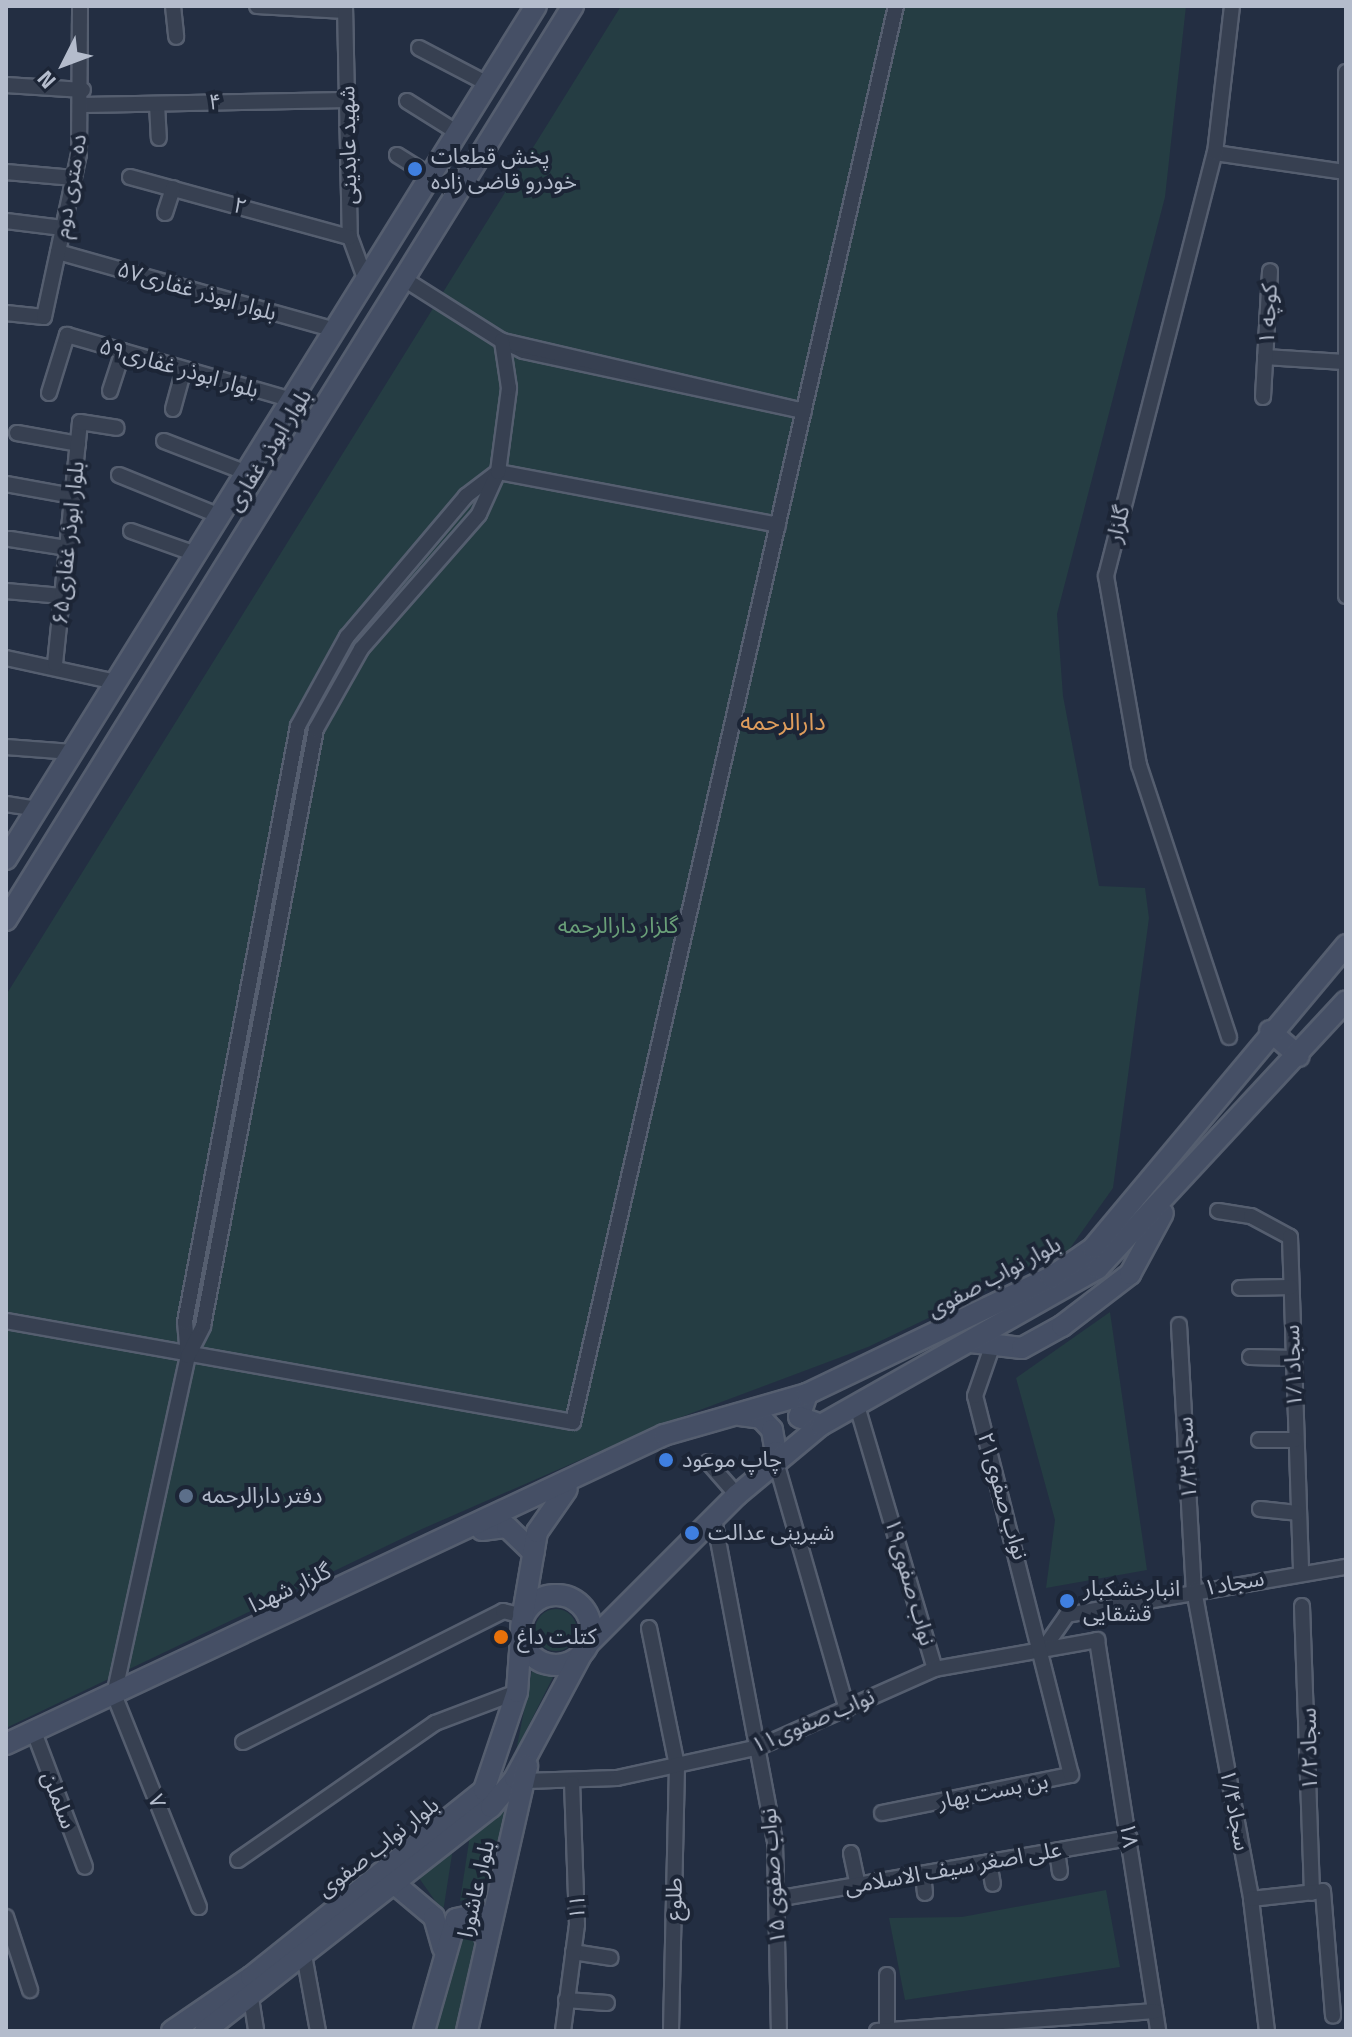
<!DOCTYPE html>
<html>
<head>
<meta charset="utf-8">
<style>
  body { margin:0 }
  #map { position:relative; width:1352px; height:2037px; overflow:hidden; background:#232e42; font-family:"Titillium Web","Noto Sans Arabic",sans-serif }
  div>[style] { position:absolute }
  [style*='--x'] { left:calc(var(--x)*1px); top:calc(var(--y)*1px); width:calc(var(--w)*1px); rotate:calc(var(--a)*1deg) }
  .green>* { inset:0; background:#253d43 }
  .round { border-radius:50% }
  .roads { filter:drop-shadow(2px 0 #555e6f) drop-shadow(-2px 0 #555e6f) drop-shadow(0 2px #555e6f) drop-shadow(0 -2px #555e6f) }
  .street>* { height:14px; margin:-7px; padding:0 7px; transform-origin:7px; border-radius:7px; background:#374051 }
  .secondary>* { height:20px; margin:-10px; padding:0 10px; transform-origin:10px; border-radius:10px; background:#454f65 }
  .secondary>.ring { margin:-10px; padding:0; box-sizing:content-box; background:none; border:20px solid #454f65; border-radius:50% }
  .dots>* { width:22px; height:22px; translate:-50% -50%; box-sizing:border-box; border:4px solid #1c2536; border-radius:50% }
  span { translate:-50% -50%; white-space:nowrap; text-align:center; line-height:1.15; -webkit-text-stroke:8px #1c2536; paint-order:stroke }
  .street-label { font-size:22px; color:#b4bccc }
  .poi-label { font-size:22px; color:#b4bccc }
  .left { translate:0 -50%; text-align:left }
  .park-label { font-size:22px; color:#699f78 }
  .neighbourhood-label { font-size:24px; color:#df9d5c }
  .frame { position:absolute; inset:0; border:8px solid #b4bccc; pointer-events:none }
  .north { position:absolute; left:24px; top:24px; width:80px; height:80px; -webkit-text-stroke:6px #1c2536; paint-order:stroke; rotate:228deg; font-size:22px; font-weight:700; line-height:32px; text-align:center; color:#b4bccc }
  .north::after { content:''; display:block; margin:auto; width:28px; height:36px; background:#b4bccc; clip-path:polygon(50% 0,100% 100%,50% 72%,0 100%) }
</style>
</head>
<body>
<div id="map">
  <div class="green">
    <div style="clip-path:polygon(621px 6px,1186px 6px,1165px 197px,1057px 614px,1063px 696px,1099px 886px,1145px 888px,1149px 918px,1113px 1188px,1068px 1251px,868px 1347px,660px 1425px,422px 1529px,6px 1728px,6px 995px)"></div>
    <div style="clip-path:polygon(1110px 1312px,1147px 1570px,1046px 1588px,1055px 1520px,1016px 1378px)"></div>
    <div class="round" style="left:535px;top:1609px;width:42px;height:42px"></div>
    <div style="clip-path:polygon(532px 1670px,554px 1675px,516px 1751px)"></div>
    <div style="clip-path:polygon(502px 1811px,508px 1814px,488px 1904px,476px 1897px,460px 1901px,470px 1835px)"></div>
    <div style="clip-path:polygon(453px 1848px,443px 1912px,419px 1878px)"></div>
    <div style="clip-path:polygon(1106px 1890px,1120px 1967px,905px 2000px,889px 1918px,962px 1917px)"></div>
    <div style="clip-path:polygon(473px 1923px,479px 1940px,459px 2031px,432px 2031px,460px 1925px)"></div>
  </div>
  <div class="roads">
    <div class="street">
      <div style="--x:173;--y:6;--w:31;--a:84"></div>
      <div style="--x:257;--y:6;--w:88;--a:3.3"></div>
      <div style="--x:345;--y:6;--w:231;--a:88.8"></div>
      <div style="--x:350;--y:237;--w:47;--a:70"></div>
      <div style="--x:419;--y:48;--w:78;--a:27.6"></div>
      <div style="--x:1346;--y:72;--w:524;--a:90"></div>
      <div style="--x:6;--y:85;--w:77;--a:3.7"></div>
      <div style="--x:407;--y:101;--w:60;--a:32.1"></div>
      <div style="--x:157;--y:104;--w:34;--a:87"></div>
      <div style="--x:83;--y:105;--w:264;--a:-1.1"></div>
      <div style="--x:1215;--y:153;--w:132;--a:8.3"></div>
      <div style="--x:397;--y:155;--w:40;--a:32"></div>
      <div style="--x:6;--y:172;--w:68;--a:5"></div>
      <div style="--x:130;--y:177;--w:228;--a:15.3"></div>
      <div style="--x:165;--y:213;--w:26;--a:-72"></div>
      <div style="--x:6;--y:221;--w:57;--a:7"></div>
      <div style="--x:58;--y:252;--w:289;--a:15.7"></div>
      <div style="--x:404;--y:279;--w:116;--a:32.3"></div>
      <div style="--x:502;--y:341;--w:23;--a:25"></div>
      <div style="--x:523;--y:351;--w:287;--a:12.1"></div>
      <div style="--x:804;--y:411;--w:310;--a:-166.9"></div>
      <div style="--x:6;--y:313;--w:38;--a:6"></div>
      <div style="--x:44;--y:317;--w:167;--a:-77.9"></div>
      <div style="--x:79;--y:154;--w:148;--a:-89.6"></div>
      <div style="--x:1265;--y:357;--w:79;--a:3.6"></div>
      <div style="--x:110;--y:391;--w:42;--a:-72"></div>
      <div style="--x:49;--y:393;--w:61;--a:-72.8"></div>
      <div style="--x:67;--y:335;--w:234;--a:16.1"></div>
      <div style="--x:1263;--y:397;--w:126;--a:-86.8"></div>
      <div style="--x:173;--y:409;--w:41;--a:-74.6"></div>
      <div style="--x:17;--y:433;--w:62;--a:10.2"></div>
      <div style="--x:164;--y:441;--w:89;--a:21.1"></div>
      <div style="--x:119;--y:475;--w:109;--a:22.1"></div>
      <div style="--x:6;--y:484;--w:68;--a:10.2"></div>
      <div style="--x:131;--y:531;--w:69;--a:19.5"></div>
      <div style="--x:10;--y:539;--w:58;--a:9"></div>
      <div style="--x:6;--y:591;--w:56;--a:5.1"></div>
      <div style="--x:6;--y:658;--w:113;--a:12.3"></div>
      <div style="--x:55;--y:664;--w:243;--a:-84.1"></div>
      <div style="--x:80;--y:422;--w:37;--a:9"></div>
      <div style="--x:6;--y:747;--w:66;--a:4.3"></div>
      <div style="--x:6;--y:804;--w:30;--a:9"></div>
      <div style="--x:1229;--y:1037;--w:287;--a:-108.3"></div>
      <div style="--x:1139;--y:765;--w:192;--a:-99.9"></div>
      <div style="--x:1106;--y:576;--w:437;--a:-75.6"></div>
      <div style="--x:1215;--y:153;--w:148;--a:-83.4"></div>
      <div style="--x:1218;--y:1211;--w:33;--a:9"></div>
      <div style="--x:1251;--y:1216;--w:44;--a:28.3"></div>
      <div style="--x:1290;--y:1237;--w:334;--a:88.1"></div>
      <div style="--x:1240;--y:1288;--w:51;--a:-1.1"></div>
      <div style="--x:6;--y:1321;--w:576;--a:10.1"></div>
      <div style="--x:573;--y:1422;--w:1452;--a:-77.15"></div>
      <div style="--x:1179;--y:1325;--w:265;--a:86.8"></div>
      <div style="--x:1194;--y:1590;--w:314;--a:79.5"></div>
      <div style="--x:1251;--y:1899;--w:133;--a:83.1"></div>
      <div style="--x:188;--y:1356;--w:34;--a:-95"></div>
      <div style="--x:185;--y:1322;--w:607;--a:-79.26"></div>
      <div style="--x:298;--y:726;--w:102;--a:-61.2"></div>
      <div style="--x:347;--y:637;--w:185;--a:-49.8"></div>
      <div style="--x:466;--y:496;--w:40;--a:-37"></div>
      <div style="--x:498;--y:472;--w:285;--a:10.7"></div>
      <div style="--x:1250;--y:1357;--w:43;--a:1.3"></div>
      <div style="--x:857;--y:1406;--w:274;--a:73.5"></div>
      <div style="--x:1259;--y:1440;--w:36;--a:0"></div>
      <div style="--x:708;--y:1462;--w:44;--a:48.7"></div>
      <div style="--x:776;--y:1462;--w:257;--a:74"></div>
      <div style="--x:1260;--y:1509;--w:37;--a:6"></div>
      <div style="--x:714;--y:1519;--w:330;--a:79.3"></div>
      <div style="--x:775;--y:1843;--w:188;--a:88.8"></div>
      <div style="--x:1302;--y:1606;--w:287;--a:88"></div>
      <div style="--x:649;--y:1628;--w:141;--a:78.5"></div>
      <div style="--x:677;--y:1766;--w:265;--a:91.3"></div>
      <div style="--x:1044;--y:1648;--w:40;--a:-55.1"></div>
      <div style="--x:1067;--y:1615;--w:283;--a:-9.8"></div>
      <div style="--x:34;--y:1732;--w:144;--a:69.3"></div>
      <div style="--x:243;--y:1742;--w:291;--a:-26.7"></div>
      <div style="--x:503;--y:1611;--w:21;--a:14"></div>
      <div style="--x:525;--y:1781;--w:92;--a:-1.9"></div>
      <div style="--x:617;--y:1778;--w:145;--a:-12.3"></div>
      <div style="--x:759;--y:1747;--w:193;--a:-23.9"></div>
      <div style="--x:935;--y:1669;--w:165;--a:-10.1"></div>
      <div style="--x:1097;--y:1640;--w:396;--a:81.1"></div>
      <div style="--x:882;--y:1813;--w:193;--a:-11.4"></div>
      <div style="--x:1071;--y:1775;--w:391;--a:-104.2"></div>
      <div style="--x:975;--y:1396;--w:52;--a:-70.9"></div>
      <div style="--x:1057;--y:1851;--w:21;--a:82"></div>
      <div style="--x:851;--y:1853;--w:33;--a:78"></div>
      <div style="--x:238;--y:1860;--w:240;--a:-34.8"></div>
      <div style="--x:435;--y:1723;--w:88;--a:-20.7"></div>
      <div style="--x:989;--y:1862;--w:22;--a:80"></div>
      <div style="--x:923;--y:1874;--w:19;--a:84"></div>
      <div style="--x:776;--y:1899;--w:359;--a:-9.8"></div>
      <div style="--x:1251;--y:1899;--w:72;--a:-6.3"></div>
      <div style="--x:1323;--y:1891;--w:125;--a:85.4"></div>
      <div style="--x:199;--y:1907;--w:228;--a:-111.8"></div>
      <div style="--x:114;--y:1695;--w:347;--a:-77.7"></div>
      <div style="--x:188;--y:1356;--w:34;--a:-63"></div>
      <div style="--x:203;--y:1326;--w:608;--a:-79.28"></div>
      <div style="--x:316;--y:729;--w:92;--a:-60.6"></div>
      <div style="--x:361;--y:649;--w:179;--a:-48.8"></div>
      <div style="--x:479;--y:514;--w:46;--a:-65.7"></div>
      <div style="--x:498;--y:472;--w:85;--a:-82.5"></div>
      <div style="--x:509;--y:388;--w:48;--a:-98.5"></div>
      <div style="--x:6;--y:1917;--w:77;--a:71.8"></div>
      <div style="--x:573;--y:1952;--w:38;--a:9"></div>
      <div style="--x:304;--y:1955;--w:77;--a:79.6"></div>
      <div style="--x:887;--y:1975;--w:55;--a:90"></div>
      <div style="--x:251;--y:1998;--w:33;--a:81"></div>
      <div style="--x:566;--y:2000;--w:41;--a:4.2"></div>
      <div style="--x:563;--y:2031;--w:107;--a:-82.5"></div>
      <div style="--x:577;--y:1925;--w:142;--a:-92"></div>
      <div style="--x:877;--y:2031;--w:279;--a:-4.1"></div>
    </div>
    <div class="secondary">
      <div style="--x:6;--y:859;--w:1004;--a:-58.15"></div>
      <div style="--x:6;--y:920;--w:1076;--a:-58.19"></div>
      <div style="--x:1270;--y:1031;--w:38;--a:41"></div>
      <div style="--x:971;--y:1342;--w:51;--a:6.7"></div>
      <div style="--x:1022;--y:1348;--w:46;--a:-28.8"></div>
      <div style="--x:1062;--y:1326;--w:86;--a:-37.4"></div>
      <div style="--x:1130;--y:1274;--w:69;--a:-61.6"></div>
      <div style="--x:807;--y:1394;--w:24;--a:109"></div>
      <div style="--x:799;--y:1417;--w:23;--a:20"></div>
      <div style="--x:740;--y:1415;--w:21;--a:8"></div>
      <div style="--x:761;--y:1418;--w:16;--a:47"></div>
      <div style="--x:772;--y:1430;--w:22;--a:80"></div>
      <div style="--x:776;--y:1452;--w:18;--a:119"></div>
      <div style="--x:482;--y:1530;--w:25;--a:-7"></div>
      <div style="--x:507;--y:1527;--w:37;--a:44"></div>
      <div class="ring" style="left:521px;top:1595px;width:50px;height:50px"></div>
      <div style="--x:523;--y:1614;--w:83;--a:-80.3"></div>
      <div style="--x:537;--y:1532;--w:52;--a:-55.1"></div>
      <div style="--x:588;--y:1644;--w:211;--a:-45"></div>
      <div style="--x:737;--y:1495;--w:109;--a:-39.8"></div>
      <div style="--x:821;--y:1425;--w:318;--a:-29.5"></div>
      <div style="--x:1098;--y:1268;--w:364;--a:-47.1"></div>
      <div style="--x:6;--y:1744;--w:727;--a:-25.15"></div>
      <div style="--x:664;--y:1435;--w:149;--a:-16"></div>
      <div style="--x:807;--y:1394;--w:271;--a:-25.6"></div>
      <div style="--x:1051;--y:1277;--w:51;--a:-34.6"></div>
      <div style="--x:1093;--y:1248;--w:395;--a:-50.1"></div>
      <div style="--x:395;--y:1884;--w:51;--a:40.2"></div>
      <div style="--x:434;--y:1917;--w:32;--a:74"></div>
      <div style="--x:172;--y:2031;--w:96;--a:-34.4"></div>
      <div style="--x:251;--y:1977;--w:299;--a:-38.7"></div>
      <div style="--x:484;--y:1790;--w:103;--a:-71.4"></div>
      <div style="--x:517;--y:1692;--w:54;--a:-85.8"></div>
      <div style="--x:205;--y:2031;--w:363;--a:-38.1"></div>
      <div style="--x:491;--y:1807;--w:38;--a:-50"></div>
      <div style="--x:515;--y:1778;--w:140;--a:-61.8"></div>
      <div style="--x:424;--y:2031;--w:116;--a:-74.1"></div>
      <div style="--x:456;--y:1919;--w:24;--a:-12"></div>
      <div style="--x:479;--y:1914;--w:28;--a:75"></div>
      <div style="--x:467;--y:2031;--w:272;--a:-77.2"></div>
    </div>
  </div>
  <div class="dots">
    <div style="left:415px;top:169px;background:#3f7fe0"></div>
    <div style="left:666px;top:1460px;background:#3f7fe0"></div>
    <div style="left:186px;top:1496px;background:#5c6f8a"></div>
    <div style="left:692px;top:1533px;background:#3f7fe0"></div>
    <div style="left:1067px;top:1601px;background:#3f7fe0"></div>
    <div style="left:501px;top:1637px;background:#e8710a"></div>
  </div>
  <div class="street-label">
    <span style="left:215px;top:102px;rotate:-1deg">۴</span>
    <span style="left:348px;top:145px;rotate:-91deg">شهید عابدینی</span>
    <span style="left:70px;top:186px;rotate:-80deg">ده متری دوم</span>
    <span style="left:240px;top:206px;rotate:16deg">۲</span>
    <span style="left:197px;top:291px;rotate:16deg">بلوار ابوذر غفاری۵۷</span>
    <span style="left:1268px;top:314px;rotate:-87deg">کوچه ۱</span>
    <span style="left:179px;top:368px;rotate:16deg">بلوار ابوذر غفاری۵۹</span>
    <span style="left:269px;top:450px;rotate:-58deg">بلوار ابوذر غفاری</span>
    <span style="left:1118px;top:524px;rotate:-76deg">گلزار</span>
    <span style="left:68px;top:543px;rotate:-84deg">بلوار ابوذر غفاری۶۵</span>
    <span style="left:994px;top:1277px;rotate:-28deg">بلوار نواب صفوی</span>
    <span style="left:1293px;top:1366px;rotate:-92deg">۱/۱سجاد</span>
    <span style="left:1187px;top:1458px;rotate:-93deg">۱/۳سجاد</span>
    <span style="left:1003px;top:1496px;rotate:74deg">۲۱نواب صفوی</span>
    <span style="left:910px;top:1582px;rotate:74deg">۱۹نواب صفوی</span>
    <span style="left:1234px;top:1583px;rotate:-10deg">۱سجاد</span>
    <span style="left:290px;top:1588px;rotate:-25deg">گلزار شهدا</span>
    <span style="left:813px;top:1721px;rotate:-23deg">۱۱نواب صفوی</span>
    <span style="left:1309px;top:1749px;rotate:-91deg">۱/۲سجاد</span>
    <span style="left:993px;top:1791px;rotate:-11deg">بن بست بهار</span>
    <span style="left:59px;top:1800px;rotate:69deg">سلملن</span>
    <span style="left:157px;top:1801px;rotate:68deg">۷</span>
    <span style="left:1235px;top:1810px;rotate:79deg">۱/۴سجاد</span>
    <span style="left:1129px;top:1835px;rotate:81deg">۱۸</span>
    <span style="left:378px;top:1847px;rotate:-38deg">بلوار نواب صفوی</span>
    <span style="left:953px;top:1868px;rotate:-10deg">علی اصغر سیف الاسلامی</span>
    <span style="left:773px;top:1876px;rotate:-94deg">نواب صفوی ۱۵</span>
    <span style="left:476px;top:1889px;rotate:-77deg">بلوار عاشورا</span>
    <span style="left:674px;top:1899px;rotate:-89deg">طلوع</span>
    <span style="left:577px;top:1907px;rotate:-89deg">۱۱</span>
  </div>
  <div class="poi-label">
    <span class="left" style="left:431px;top:169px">پخش قطعات<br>خودرو قاضی زاده</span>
    <span class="left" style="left:682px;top:1460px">چاپ موعود</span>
    <span class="left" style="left:202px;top:1496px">دفتر دارالرحمه</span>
    <span class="left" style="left:708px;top:1533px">شیرینی عدالت</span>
    <span class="left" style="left:1083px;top:1601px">انبارخشکبار<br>قشقایی</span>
    <span class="left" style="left:517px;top:1637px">کتلت داغ</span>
  </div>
  <div class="park-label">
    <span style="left:618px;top:926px">گلزار دارالرحمه</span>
  </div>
  <div class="neighbourhood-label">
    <span style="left:783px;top:722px">دارالرحمه</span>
  </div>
  <div class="frame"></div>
  <div class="north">N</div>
</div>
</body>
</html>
